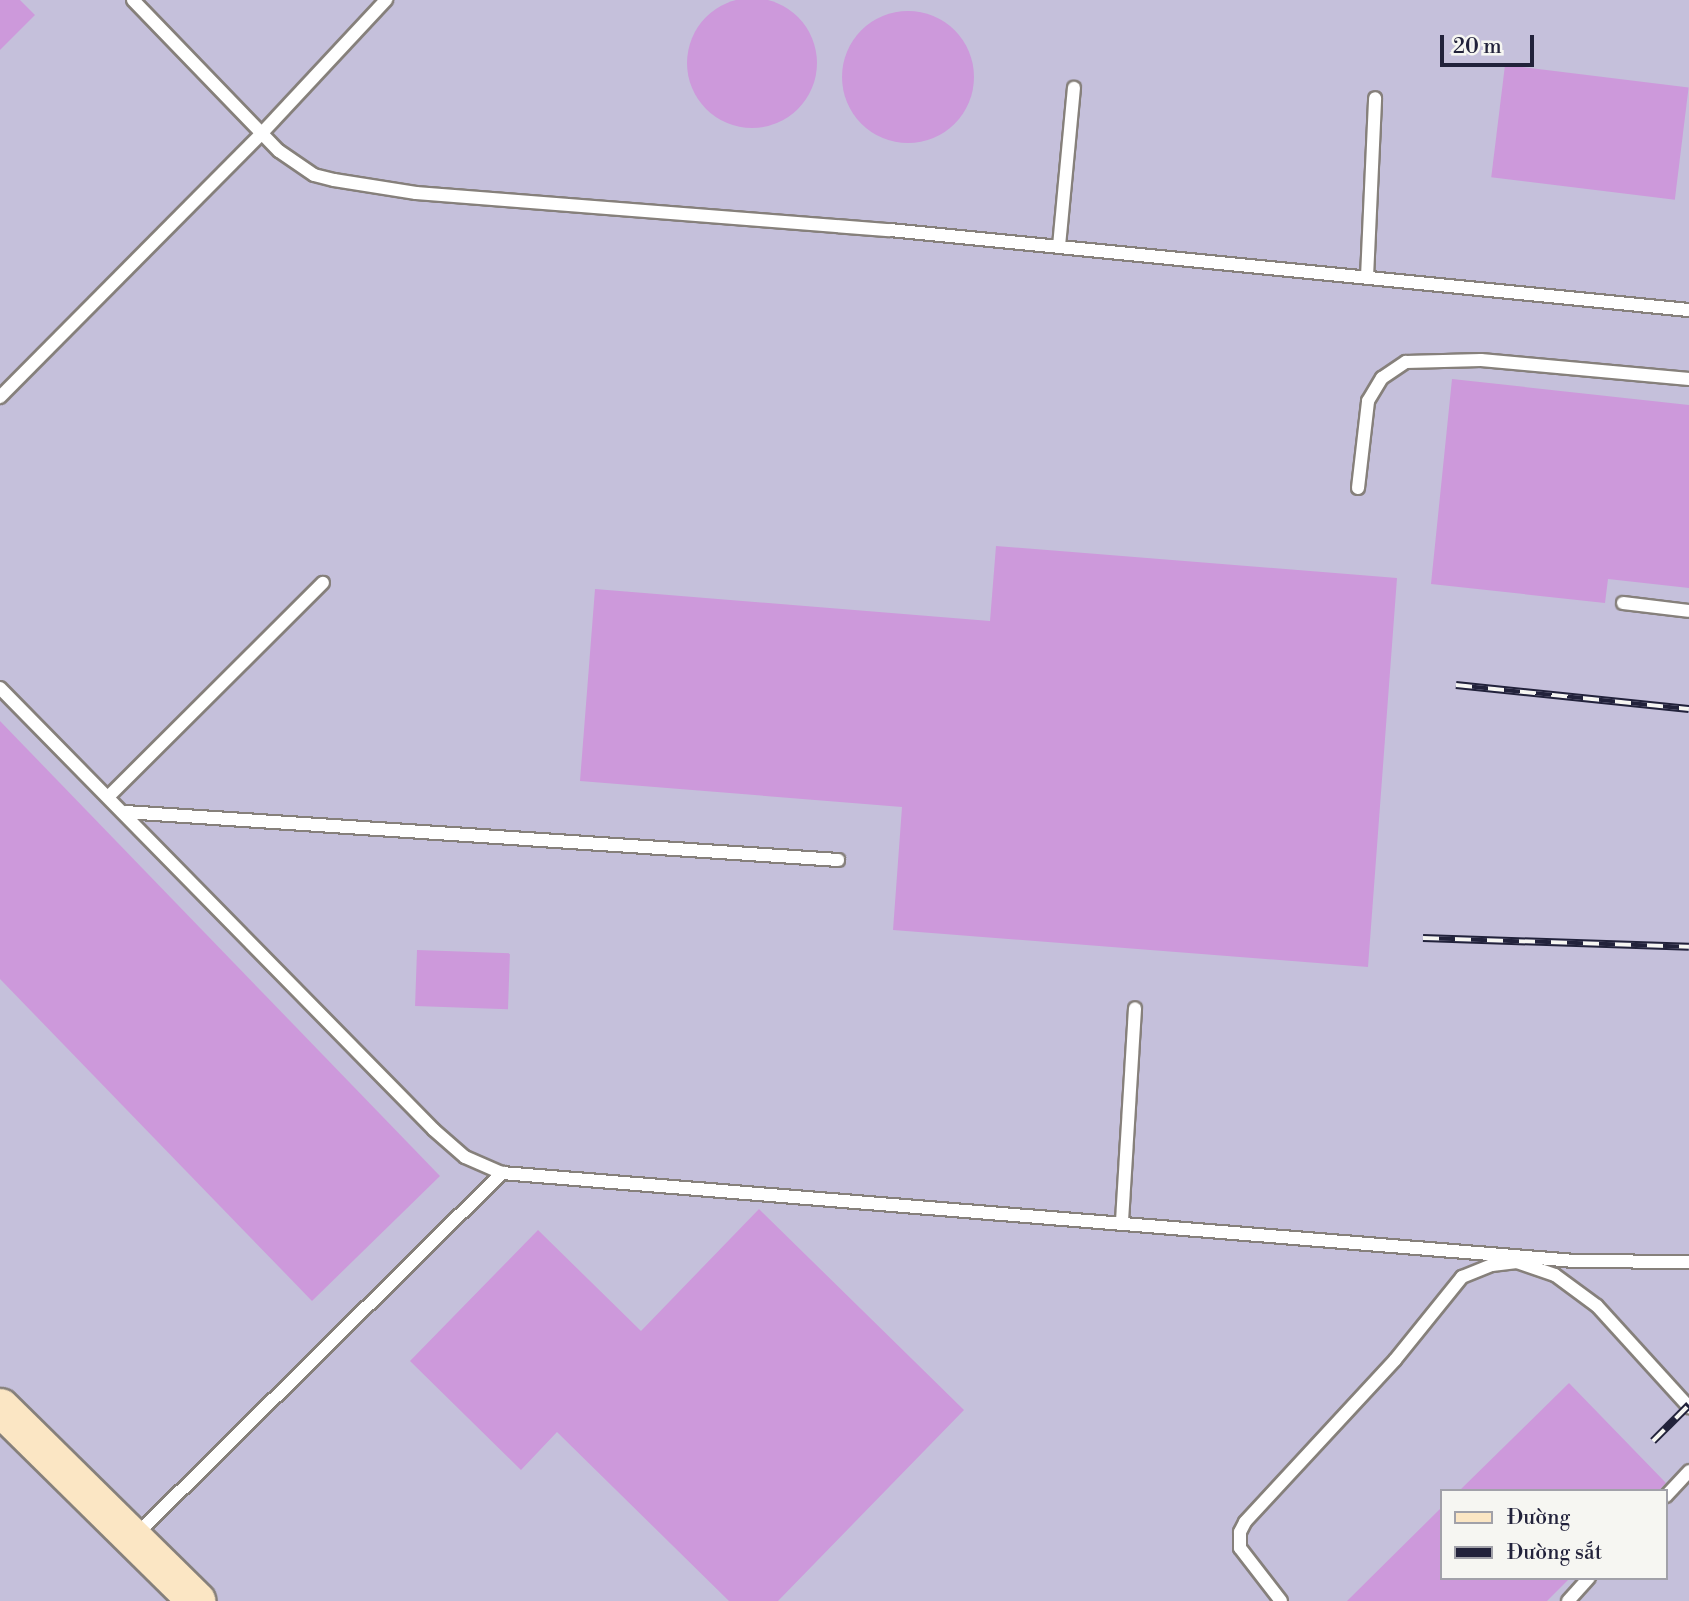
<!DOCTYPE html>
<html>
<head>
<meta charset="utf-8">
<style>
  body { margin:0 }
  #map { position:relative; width:1689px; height:1601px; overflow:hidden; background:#e9dfbb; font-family:"Libre Bodoni",serif }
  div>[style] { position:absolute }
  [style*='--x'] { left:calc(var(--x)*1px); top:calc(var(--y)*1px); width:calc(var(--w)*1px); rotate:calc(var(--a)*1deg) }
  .industrial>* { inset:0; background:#c5c0db }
  .building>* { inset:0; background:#cd99db; transform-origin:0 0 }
  .round { border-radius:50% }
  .roads { filter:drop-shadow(2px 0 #86807b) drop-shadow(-2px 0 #86807b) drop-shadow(0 2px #86807b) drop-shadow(0 -2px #86807b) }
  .lane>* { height:12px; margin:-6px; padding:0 6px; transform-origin:6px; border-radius:6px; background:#fff }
  .secondary>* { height:37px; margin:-18.5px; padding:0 18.5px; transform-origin:18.5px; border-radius:18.5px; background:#fbe6c4 }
  .rail>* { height:8px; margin-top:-4px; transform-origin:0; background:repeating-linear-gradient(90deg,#f6f6f2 0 16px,#22223b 0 32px); box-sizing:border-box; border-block:2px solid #22223b }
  span { translate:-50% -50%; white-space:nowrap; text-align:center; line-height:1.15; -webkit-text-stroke:5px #f6f6f2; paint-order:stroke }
  .legend { position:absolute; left:1440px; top:1489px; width:228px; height:91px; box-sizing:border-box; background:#f6f6f2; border:2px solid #a1a1a9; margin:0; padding:9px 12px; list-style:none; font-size:21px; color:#22223b }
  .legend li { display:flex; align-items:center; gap:14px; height:35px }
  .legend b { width:35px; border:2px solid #a1a1a9 }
  .scale { position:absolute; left:1440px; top:35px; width:94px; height:32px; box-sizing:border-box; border:4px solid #22223b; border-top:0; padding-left:9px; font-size:21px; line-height:24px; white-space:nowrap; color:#22223b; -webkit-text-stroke:5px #f6f6f2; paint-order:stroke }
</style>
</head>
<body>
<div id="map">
  <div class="industrial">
    <div style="clip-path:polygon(evenodd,0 0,1689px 0,1689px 1601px,0 1601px,0 0,1442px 1491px,1666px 1491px,1666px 1578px,1442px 1578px,1442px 1491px)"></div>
  </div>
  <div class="building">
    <div class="round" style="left:687px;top:-2px;width:130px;height:130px"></div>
    <div style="clip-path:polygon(0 0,20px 0,35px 15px,0 50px)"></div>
    <div class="round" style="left:842px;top:11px;width:132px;height:132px"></div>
    <div style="left:1505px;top:65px;width:185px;height:113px;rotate:7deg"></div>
    <div style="clip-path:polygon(1452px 379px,1689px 405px,1689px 588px,1608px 579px,1605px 603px,1431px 584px)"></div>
    <div style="clip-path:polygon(996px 546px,1397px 578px,1368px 967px,893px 930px,902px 807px,580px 781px,595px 589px,990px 621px)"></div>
    <div style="clip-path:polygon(0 721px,440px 1176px,312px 1301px,0 979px)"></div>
    <div style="left:417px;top:950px;width:93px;height:56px;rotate:2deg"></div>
    <div style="clip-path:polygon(759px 1209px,964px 1410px,778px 1601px,729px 1601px,557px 1432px,521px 1470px,410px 1361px,538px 1230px,641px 1331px)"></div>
    <div style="clip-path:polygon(1569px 1383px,1666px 1483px,1658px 1491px,1459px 1491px)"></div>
    <div style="clip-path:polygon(1442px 1507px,1442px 1578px,1570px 1578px,1547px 1601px,1347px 1601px)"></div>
  </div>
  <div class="roads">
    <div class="lane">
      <div style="--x:133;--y:0;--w:210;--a:46"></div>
      <div style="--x:279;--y:151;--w:42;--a:34.4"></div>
      <div style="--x:314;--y:175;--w:21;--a:14"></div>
      <div style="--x:334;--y:180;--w:83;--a:9"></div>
      <div style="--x:416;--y:193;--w:475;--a:4.5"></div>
      <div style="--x:890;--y:230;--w:803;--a:5.72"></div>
      <div style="--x:1059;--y:246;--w:159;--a:-84.6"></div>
      <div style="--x:1367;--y:277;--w:179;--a:-87.4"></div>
      <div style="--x:0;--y:397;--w:372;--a:-45.2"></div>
      <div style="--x:262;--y:133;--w:182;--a:-47"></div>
      <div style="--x:1358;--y:488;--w:88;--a:-83.4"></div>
      <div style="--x:1368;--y:401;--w:27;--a:-59"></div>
      <div style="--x:1382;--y:378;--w:29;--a:-34"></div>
      <div style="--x:1406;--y:362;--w:75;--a:-1.5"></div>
      <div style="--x:1481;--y:360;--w:209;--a:5.2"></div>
      <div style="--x:1623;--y:603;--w:66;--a:6.9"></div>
      <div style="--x:0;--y:688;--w:619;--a:45.52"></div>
      <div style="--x:434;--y:1130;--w:41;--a:41.1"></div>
      <div style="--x:465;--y:1157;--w:40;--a:23.4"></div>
      <div style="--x:502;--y:1173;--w:1077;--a:4.69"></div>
      <div style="--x:1575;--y:1261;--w:114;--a:0.5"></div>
      <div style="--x:109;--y:796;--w:302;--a:-44.9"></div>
      <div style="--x:125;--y:812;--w:715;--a:3.85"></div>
      <div style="--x:1122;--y:1221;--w:213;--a:-86.5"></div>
      <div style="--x:1666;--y:1496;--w:34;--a:-47"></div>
      <div style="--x:134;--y:1537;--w:518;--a:-44.69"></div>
      <div style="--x:1281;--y:1601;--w:67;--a:-127.7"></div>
      <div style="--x:1240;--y:1548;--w:16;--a:-90"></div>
      <div style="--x:1240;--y:1532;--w:11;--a:-63"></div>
      <div style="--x:1245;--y:1522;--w:221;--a:-47.2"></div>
      <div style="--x:1395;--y:1360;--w:107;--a:-51.1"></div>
      <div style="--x:1462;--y:1277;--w:32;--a:-22"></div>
      <div style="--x:1492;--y:1265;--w:25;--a:-7"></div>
      <div style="--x:1517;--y:1262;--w:40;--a:18.9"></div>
      <div style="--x:1555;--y:1275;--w:52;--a:36.4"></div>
      <div style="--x:1597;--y:1306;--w:137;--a:47.7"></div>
      <div style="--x:1568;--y:1601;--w:31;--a:-48"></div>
    </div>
    <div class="secondary">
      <div style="--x:0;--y:1407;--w:276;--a:44.6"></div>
    </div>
  </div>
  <div class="rail">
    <div style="--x:1456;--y:685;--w:234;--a:5.9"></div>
    <div style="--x:1423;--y:938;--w:266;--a:1.9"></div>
    <div style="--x:1653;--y:1441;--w:51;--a:-45"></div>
  </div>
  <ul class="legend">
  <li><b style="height:9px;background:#fbe6c4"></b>Đường</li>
  <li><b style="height:9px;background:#22223b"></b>Đường sắt</li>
  </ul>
  <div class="scale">20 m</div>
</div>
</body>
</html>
